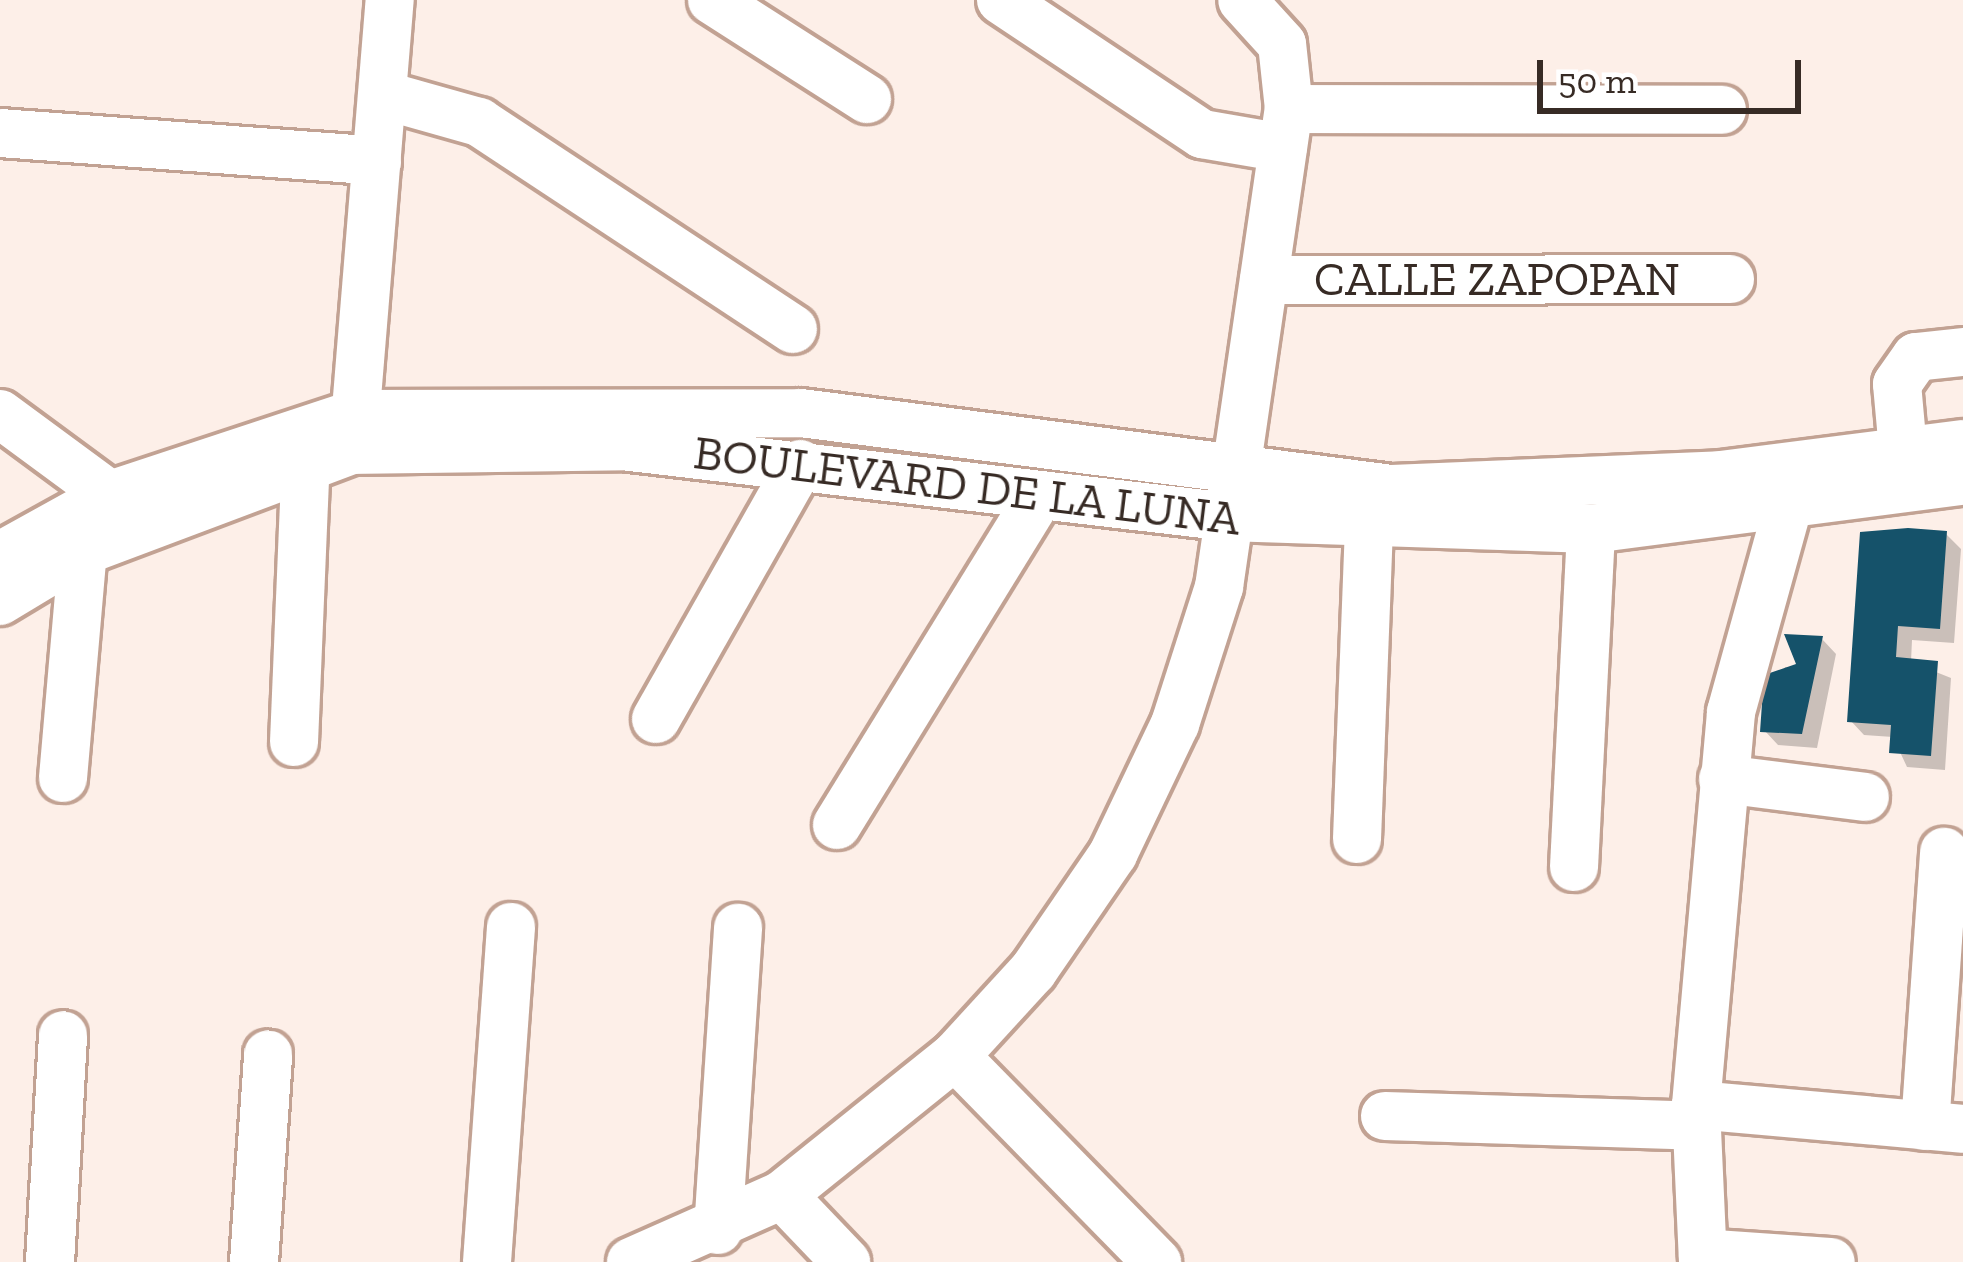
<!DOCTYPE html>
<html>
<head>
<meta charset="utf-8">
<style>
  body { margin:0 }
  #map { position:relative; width:1963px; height:1262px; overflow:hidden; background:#fdefe8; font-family:"Zilla Slab",serif }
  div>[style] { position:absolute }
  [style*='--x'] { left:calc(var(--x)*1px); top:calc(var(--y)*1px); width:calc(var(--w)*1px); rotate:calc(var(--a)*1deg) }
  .shadow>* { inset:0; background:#0003 }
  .building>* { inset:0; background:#15526a }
  .roads { filter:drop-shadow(3px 0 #c2a293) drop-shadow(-3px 0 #c2a293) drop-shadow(0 3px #c2a293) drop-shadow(0 -3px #c2a293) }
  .minor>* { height:48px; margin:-24px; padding:0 24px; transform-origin:24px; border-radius:24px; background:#fff }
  span { translate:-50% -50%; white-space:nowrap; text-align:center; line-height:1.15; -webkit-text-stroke:12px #fff; paint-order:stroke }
  .street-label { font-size:48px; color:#372b25 }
  .scale { position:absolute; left:1537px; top:60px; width:264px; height:54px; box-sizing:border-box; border:6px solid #372b25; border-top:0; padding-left:15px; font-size:36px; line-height:42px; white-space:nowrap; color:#372b25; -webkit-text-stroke:9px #fff; paint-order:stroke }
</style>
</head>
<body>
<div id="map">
  <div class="shadow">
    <div style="clip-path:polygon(1946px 534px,1961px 549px,1954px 643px,1912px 640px,1911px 662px,1951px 678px,1945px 770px,1907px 767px,1893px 737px,1864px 735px,1850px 720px,1863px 535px)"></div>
    <div style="clip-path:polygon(1822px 639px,1836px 654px,1817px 748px,1778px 745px,1764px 730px,1785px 667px,1800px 668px)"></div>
  </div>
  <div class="building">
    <div style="clip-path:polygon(1908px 528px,1947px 531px,1940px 629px,1898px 626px,1896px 657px,1938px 661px,1931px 756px,1889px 753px,1891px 725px,1847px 722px,1860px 532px)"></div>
    <div style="clip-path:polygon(1784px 634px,1823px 636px,1802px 734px,1760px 732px,1764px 675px,1796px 664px)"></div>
  </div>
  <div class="roads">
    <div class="minor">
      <div style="--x:712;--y:0;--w:184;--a:32.6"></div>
      <div style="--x:1001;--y:0;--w:242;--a:33.7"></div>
      <div style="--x:1202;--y:134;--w:82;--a:9.8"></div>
      <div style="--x:383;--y:95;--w:100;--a:15.7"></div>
      <div style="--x:479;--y:122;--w:376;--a:33.4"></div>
      <div style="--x:1289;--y:109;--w:433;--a:0.1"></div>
      <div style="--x:0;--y:133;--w:378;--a:4.2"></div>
      <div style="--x:1264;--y:280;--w:466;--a:-0.1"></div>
      <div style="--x:0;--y:414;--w:137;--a:36.4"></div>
      <div style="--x:353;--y:446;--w:448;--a:-85.3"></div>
      <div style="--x:1903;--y:450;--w:66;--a:-95.2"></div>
      <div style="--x:1897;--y:384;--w:33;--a:-55"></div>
      <div style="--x:1916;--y:357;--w:47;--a:-6.1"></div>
      <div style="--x:0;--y:556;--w:126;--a:-29"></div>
      <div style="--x:110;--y:495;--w:258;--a:-18.3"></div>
      <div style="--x:355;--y:414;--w:446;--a:-0.1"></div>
      <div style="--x:801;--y:413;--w:596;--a:7.33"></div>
      <div style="--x:1392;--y:489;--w:329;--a:-2.4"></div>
      <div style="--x:1721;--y:475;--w:244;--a:-7.3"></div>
      <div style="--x:0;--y:601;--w:97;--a:-31.1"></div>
      <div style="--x:83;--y:551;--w:287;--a:-20.6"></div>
      <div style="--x:352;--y:450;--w:270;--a:-0.8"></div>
      <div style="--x:622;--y:446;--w:611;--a:6.67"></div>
      <div style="--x:1229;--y:517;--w:362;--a:1.9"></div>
      <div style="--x:1591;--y:529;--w:375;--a:-7.4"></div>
      <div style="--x:656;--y:719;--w:293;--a:-60.5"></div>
      <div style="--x:294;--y:742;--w:307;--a:-87.6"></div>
      <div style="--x:63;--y:778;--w:228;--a:-85"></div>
      <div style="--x:1723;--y:779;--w:143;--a:7.2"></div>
      <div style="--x:837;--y:825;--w:384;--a:-58.4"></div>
      <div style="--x:1357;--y:839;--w:314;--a:-87.8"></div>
      <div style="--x:1574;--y:867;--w:338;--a:-87.1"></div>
      <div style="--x:955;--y:1056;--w:289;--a:45.6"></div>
      <div style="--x:1696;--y:1105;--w:268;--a:5.1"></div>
      <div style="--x:1385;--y:1116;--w:312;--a:1.8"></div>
      <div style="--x:1925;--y:1126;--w:275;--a:-86"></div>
      <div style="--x:782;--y:1195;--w:93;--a:46.3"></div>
      <div style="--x:718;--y:1230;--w:303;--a:-86.2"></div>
      <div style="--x:1703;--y:1253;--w:128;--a:4"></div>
      <div style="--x:50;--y:1262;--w:227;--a:-86.7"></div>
      <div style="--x:254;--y:1262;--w:208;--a:-86.1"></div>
      <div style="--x:487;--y:1262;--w:336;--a:-85.9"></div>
      <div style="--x:631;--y:1262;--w:165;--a:-23.9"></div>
      <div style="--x:782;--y:1195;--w:222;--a:-38.8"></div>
      <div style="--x:955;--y:1056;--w:115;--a:-47.5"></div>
      <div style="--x:1033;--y:971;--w:142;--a:-55.6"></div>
      <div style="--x:1113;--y:854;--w:144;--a:-64.5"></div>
      <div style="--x:1175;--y:724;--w:144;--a:-72.2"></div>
      <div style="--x:1219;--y:587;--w:483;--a:-81.7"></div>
      <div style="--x:1289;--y:109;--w:65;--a:-96.1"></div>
      <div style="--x:1282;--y:44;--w:59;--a:-132.3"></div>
      <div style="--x:1703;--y:1262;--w:157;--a:-92.6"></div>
      <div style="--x:1696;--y:1105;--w:395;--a:-84.9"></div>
      <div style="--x:1731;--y:712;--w:251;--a:-74.5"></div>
    </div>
  </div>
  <div class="street-label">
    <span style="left:1497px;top:279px">CALLE ZAPOPAN</span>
    <span style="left:967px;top:485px;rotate:7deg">BOULEVARD DE LA LUNA</span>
  </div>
  <div class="scale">50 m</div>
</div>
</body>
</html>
